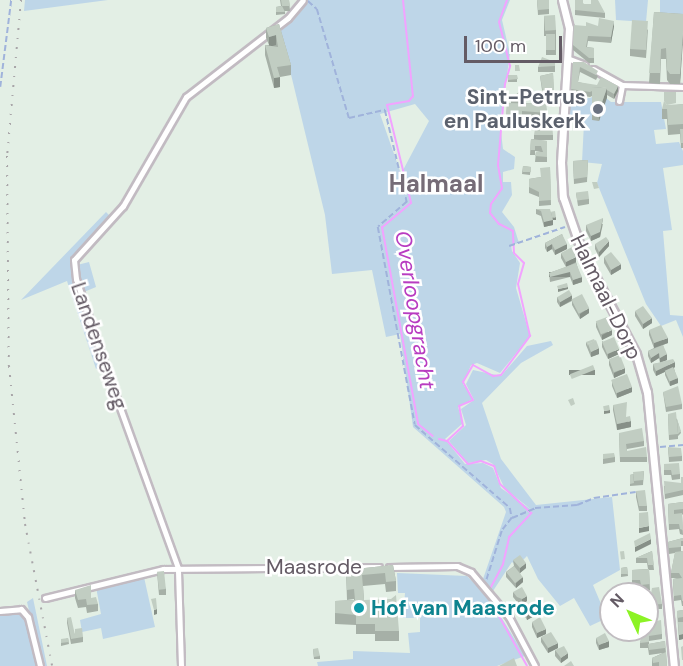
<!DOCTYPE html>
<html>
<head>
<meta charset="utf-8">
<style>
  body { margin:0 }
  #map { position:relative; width:683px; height:666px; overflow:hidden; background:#e3efe5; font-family:"DM Sans",sans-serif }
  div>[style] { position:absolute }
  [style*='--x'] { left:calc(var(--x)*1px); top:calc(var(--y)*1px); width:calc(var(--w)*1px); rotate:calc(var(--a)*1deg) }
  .green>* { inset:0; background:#bed6e8; transform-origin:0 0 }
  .stream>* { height:2px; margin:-1px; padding:0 1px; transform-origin:1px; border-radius:1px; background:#f2a3ff }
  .path>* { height:1.5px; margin-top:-0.75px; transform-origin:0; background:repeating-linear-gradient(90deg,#a0b3db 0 6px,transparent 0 9px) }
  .roads { filter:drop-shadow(2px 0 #c2bbc2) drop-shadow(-2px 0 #c2bbc2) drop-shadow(0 2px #c2bbc2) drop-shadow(0 -2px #c2bbc2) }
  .street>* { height:5px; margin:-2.5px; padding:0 2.5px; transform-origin:2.5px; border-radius:2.5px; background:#fff }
  .secondary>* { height:7px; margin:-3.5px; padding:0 3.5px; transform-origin:3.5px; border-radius:3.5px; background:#fff }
  .rail>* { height:2px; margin-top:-1px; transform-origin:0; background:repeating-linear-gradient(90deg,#a8a5a8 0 1.5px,transparent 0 9.5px) }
  .wall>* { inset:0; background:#a6b0a7; transform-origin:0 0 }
  .shaded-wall>* { inset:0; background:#879088; transform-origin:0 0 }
  .building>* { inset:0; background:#c1cdc2; transform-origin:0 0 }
  .dots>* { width:16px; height:16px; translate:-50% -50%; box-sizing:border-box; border:3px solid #fff; border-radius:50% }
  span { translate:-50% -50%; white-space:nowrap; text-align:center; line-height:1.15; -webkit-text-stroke:5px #fff; paint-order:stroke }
  .worship-label { font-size:21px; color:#5b616d; font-weight:700 }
  .right { translate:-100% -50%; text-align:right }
  .street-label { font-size:21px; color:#645b65 }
  .culture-label { font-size:21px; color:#0d838f; font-weight:700 }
  .left { translate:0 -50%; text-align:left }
  .water-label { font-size:22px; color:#b83cc1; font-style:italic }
  .quarter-label { font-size:24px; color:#766c77; font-weight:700 }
  .north { position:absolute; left:599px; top:582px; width:60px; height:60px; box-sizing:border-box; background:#fff; border:2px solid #c1bdc1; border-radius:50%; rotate:314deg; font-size:16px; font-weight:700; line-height:24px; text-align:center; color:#645b65 }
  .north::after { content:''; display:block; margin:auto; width:21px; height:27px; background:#8cf325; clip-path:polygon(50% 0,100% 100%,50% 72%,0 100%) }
  .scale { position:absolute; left:464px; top:36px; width:98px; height:27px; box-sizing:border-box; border:3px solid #645b65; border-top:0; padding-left:8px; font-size:18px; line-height:21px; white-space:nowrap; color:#645b65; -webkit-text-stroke:4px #fff; paint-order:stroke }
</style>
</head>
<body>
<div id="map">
  <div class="green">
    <div style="clip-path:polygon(25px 0,108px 0,24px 11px)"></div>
    <div style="clip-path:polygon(evenodd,307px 0,510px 0,502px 20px,510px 54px,500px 123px,503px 149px,515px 157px,514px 169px,503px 172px,503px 182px,511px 182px,512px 195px,502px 212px,514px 227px,519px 243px,511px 245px,512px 251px,520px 263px,516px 288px,530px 336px,500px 373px,477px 363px,471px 365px,463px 384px,473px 399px,458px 407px,463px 423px,445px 439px,465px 464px,483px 463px,493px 468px,501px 488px,533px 511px,505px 489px,493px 464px,486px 460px,468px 463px,449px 441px,466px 425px,461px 409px,474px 400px,466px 384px,473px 370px,501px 376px,527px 346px,551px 341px,553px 345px,521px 363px,482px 403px,501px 459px,536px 505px,612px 497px,620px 570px,593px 585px,607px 618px,590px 626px,574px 598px,560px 606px,538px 579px,527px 556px,517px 566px,512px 562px,493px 591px,483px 579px,506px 512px,504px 507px,413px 427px,400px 334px,386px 337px,372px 270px,332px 274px,325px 215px,280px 29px,307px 0,415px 104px,429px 121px,401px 174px,380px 114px,415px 104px)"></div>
    <div style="clip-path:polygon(615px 0,648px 0,646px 22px,616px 20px)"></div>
    <div style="left:660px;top:0;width:23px;height:19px"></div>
    <div style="clip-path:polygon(600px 93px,611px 102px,661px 102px,666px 129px,654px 130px,656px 144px,679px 142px,683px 151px,683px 165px,663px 168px,672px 230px,663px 231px,670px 315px,683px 316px,683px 337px,676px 320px,661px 326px,646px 304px,597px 183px,602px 164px,582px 162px,584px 123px,569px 121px,571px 97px,590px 98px)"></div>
    <div style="clip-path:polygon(106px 212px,111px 217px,72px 261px,73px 266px,89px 262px,96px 287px,84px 292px,93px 319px,87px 321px,102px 367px,96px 369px,67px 281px,21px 300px)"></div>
    <div style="clip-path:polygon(397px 573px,467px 576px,490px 599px,525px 656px,497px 666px,318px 666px,317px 662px,353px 659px,353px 651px,410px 653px,408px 633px,420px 632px,420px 618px,403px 618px,405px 593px,398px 593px)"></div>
    <div style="clip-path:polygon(144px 577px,155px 627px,103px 639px,101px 628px,82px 632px,80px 620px,101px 614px,96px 587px)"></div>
    <div style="clip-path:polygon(33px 598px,47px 666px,42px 666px,27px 602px)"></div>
    <div style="clip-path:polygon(17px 611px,26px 619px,38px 666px,0 666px,0 613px)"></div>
  </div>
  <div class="stream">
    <div style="--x:403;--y:0;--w:97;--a:84.1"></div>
    <div style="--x:413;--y:96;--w:6;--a:129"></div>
    <div style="--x:409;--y:101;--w:22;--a:170"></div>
    <div style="--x:387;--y:105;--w:101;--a:76.2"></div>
    <div style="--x:411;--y:203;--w:38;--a:140"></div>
    <div style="--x:382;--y:227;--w:200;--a:79.6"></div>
    <div style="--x:418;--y:424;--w:19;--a:39"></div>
    <div style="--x:439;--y:439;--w:8;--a:14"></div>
    <div style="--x:491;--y:587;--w:26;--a:-62"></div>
    <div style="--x:503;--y:564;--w:28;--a:-77"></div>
    <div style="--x:509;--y:537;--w:33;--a:-47"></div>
    <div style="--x:531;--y:513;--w:42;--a:-136.9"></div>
    <div style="--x:500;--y:484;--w:19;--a:-108"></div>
    <div style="--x:494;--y:466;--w:14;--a:-159"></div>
    <div style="--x:481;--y:461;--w:13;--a:167"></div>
    <div style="--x:468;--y:464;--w:31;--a:-132"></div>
    <div style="--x:447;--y:441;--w:22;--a:-43"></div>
    <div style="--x:463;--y:426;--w:20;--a:-101"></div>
    <div style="--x:459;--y:406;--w:15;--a:-23"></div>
    <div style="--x:473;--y:400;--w:21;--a:-119"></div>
    <div style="--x:463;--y:382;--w:20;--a:-60"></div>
    <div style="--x:473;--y:365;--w:23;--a:29"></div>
    <div style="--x:493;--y:376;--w:8;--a:-7"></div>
    <div style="--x:501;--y:375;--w:49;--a:-53.4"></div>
    <div style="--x:530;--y:336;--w:53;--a:-103"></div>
    <div style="--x:518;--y:284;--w:22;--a:-74"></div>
    <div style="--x:524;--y:263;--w:14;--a:-135"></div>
    <div style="--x:514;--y:253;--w:22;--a:-93"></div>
    <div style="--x:513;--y:231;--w:16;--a:-153"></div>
    <div style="--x:499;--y:224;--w:14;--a:-129"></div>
    <div style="--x:490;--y:213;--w:9;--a:-84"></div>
    <div style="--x:491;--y:204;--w:19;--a:-55"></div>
    <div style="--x:502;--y:188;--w:23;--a:-100"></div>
    <div style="--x:498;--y:165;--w:81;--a:-85.1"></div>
    <div style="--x:505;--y:84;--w:19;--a:-74"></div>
    <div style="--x:510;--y:66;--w:45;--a:-104"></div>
    <div style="--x:499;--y:22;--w:23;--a:-70"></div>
    <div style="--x:491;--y:602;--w:73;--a:60.6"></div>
  </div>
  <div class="path">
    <div style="--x:308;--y:1;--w:12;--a:42"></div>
    <div style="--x:317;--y:9;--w:114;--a:73.6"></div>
    <div style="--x:349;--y:118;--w:37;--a:-13"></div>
    <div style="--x:385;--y:110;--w:95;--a:76.6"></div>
    <div style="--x:407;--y:202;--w:38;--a:139"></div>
    <div style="--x:378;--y:227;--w:201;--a:79.4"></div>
    <div style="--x:415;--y:425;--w:126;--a:41.1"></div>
    <div style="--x:510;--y:508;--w:10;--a:79"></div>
    <div style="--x:512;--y:518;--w:16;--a:128"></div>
    <div style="--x:502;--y:531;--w:53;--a:107.4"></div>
    <div style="--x:0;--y:87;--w:88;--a:-82.8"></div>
    <div style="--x:509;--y:246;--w:59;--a:-18.7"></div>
    <div style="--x:660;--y:447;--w:23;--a:-5"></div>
    <div style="--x:512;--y:518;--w:25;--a:-23"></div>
    <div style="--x:535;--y:508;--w:42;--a:-4.1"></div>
    <div style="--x:577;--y:505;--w:18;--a:-22"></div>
    <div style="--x:594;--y:498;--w:42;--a:-8.1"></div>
  </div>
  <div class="roads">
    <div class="street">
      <div style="--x:567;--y:58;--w:19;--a:21"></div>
      <div style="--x:593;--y:69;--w:33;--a:29"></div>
      <div style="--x:622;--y:85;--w:61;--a:1.9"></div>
      <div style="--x:619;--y:101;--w:16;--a:-79"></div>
      <div style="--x:389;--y:567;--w:68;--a:-0.8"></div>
      <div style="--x:457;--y:566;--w:15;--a:23"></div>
      <div style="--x:471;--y:572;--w:59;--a:49.8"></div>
      <div style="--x:509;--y:617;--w:55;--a:62"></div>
      <div style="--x:45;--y:598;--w:122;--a:-13.8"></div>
      <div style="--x:163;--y:569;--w:216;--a:-0.5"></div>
      <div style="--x:0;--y:611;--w:21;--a:-5"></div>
      <div style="--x:21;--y:609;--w:11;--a:49"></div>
      <div style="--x:28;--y:617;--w:50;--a:76.2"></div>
      <div style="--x:181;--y:666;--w:98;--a:-91.8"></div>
      <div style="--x:178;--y:568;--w:212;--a:-109.9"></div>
      <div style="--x:106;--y:369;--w:95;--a:-108.4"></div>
      <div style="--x:76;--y:279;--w:19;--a:-96"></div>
      <div style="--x:74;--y:260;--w:73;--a:-47.8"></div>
      <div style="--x:123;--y:206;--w:126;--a:-60"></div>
      <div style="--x:186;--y:97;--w:129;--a:-37.8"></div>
      <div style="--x:288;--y:18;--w:23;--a:-50"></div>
    </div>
    <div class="secondary">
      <div style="--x:562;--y:0;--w:29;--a:76"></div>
      <div style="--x:569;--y:28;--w:134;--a:93.4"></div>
      <div style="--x:561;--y:162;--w:35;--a:87"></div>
      <div style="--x:563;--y:197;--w:58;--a:70.9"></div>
      <div style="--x:582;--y:252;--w:115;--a:62.1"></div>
      <div style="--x:636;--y:354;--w:40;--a:74"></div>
      <div style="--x:647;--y:392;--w:275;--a:84.4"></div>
    </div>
  </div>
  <div class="rail">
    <div style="--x:21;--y:0;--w:157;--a:95.1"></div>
    <div style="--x:7;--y:156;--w:210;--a:89.5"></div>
    <div style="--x:9;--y:366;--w:159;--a:84.2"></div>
    <div style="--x:25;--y:524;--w:145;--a:79.2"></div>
  </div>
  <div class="wall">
    <div style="clip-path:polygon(280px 0,289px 0,290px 11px,285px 11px,285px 14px,276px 15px,276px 7px,281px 6px)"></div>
    <div style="clip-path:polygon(537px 0,549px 0,549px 14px,538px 15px)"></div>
    <div style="clip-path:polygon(575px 0,605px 13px,605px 18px,575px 15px)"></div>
    <div style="clip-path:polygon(654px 12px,683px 14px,680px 84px,670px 84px,667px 80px,666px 59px,661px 59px,660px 84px,649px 83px)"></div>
    <div style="clip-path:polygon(544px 16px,556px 30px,556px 55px,546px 55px,546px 36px,544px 36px)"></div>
    <div style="clip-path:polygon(279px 24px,291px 65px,291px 75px,280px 77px,280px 87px,274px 88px,265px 55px,265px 45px,269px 45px,266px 38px,266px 28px)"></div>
    <div style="clip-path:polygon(598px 26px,614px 26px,611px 43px,588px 41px,587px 47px,594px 48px,594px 63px,589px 63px,573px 50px,573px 45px)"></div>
    <div style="clip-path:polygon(648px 29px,646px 58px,630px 56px,630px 49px)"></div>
    <div style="clip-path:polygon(555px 62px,555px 72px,538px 72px,538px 67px)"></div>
    <div style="clip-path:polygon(573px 62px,598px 76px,596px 80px,580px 72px,578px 82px,618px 91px,614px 99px,607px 95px,599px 121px,592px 120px,592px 96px,590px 97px,571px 94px)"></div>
    <div style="clip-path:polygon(553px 73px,554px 97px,543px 97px,540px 76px)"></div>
    <div style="left:508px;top:75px;width:9px;height:7px"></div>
    <div style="clip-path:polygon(520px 91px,520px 103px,546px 104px,547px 119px,522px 117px,522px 123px,506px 122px,507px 103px,511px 103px,511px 99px)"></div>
    <div style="clip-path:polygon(683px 104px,683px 148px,681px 148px,680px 134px,668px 135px,667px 119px,662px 119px,662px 109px,676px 105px)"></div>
    <div style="clip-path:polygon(534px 135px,553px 135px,553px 140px,537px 140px,547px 141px,547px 162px,535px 162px,536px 152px,541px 152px,535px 151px,535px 155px,530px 155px,531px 139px,534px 139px)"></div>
    <div style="clip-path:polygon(588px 160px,587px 182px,574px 184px,573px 161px)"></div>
    <div style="left:523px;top:166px;width:8px;height:8px;rotate:7deg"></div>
    <div style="clip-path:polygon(550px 167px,551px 205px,539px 206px,539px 197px,529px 193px,529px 179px,541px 177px)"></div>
    <div style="clip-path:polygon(576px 193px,589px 199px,589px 204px,578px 206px)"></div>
    <div style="clip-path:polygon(536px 209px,551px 212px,556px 220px,553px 220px,553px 225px,544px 227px,541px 216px,536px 214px)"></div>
    <div style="clip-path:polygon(603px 224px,600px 237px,591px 241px,586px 231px,586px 225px)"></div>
    <div style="clip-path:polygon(562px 234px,567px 249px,555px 255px,552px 249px,547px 252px,545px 248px,545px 243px)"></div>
    <div style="clip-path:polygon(595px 244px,609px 246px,599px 257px,595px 249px)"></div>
    <div style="clip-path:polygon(561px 253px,576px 262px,582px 282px,573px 285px,570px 277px,550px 282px,549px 273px,566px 267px,561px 258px)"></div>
    <div style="clip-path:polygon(604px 257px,621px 269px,611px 275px,604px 263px)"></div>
    <div style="clip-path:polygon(557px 297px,572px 299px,589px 313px,580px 319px,572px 305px,572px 301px,560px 307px,557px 302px)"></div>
    <div style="clip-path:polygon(635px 311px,652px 323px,643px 329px,635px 316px)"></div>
    <div style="clip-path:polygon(596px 322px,612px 335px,602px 340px,596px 327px)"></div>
    <div style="clip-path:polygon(649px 330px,668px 343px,663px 345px,667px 360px,661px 362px,675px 367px,674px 368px,678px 383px,670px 386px,665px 375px,665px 372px,656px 376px,653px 370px,653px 364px,660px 363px,659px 358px,651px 363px,648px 356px,648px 351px,654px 348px,649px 335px)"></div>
    <div style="clip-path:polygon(602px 341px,619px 354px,608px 359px,602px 347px)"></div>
    <div style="clip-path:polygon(586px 342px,599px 354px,591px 357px,586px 345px)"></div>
    <div style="clip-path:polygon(609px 360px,625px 373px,614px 378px,609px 365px)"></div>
    <div style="clip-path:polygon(612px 381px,632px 392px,617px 398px,612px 386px)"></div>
    <div style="clip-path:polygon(663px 392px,682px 404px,682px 409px,666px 412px)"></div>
    <div style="clip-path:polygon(613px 405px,626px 417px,631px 427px,617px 430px,613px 410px)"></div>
    <div style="clip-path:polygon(668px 414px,677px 419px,681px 433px,678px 436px,678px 439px,669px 440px)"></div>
    <div style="clip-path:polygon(619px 433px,644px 441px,644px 446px,627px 449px,627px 451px,647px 457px,647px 462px,620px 462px)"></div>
    <div style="clip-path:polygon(668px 447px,682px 456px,682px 461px,669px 462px)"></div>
    <div style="clip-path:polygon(603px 454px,615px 457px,615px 462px,603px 464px)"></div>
    <div style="clip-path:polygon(664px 464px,680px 474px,680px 479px,672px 480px,671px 475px,664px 475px)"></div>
    <div style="clip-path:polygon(644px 471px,643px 485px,630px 486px,630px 475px)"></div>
    <div style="clip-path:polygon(681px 477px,683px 477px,683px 495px,665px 499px,664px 486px,681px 483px)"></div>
    <div style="clip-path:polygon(636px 491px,647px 506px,647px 511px,639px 511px,636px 497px)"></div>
    <div style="clip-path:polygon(683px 502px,683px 514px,682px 515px,683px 535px,680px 534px,679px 529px,669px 530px,668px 504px)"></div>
    <div style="clip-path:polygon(683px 538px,683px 546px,681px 546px,681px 551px,683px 551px,683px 606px,682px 606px,681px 600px,674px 601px,673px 579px,677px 578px,671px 578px,671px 573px,675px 553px,669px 554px,668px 542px)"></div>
    <div style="clip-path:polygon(652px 551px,654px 570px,649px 570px,650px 590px,641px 591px,640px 585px,632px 585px,632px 570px,648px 569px,647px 563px,636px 563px,636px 558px)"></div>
    <div style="clip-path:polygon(513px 560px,526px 568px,520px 573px,523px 582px,516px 588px,506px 577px,506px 572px,514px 566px)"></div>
    <div style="clip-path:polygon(393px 565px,396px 581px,396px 591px,386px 592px,385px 584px,363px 586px,364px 600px,399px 631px,399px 641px,375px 641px,375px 634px,356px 634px,356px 625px,335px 624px,335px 601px,354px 600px,354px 599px,347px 600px,346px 570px)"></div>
    <div style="clip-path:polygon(627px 567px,628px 576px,621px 577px,621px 568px)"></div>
    <div style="clip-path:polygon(157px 572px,166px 589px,166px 595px,159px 595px)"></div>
    <div style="clip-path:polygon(75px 590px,91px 598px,98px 604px,98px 611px,87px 613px,86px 607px,78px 608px,75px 598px)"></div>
    <div style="clip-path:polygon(513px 592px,527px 601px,522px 604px,517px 602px,513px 597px)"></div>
    <div style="left:662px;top:604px;width:5px;height:13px;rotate:90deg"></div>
    <div style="clip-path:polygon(522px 605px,536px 615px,527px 620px,522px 611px)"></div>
    <div style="clip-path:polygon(683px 610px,683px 639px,679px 640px,677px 611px)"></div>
    <div style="clip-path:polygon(67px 618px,75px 635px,83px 637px,83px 642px,71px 644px,67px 623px)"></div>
    <div style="clip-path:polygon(532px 622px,546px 634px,537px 638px,532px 627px)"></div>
    <div style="clip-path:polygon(634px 630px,647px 630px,662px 634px,662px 639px,649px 641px,649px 644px,665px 641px,667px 666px,652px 666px,652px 658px,663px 653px,649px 655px,648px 648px,640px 648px,640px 643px,642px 635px,636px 637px)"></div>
    <div style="clip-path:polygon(541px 637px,558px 648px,548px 653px,541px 642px)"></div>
    <div style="clip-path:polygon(68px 638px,69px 644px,61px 646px,61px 641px)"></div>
    <div style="clip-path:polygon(596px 638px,609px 647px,599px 650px,596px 643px)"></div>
    <div style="clip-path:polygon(313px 649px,320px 656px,320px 659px,314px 659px)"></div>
    <div style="clip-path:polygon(555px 650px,568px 658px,561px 663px,555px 656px)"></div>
  </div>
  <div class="shaded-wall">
    <div style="clip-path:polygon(614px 21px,614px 26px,611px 43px,611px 37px)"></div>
    <div style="clip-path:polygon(683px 30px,683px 40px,680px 84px,680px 74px)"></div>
    <div style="clip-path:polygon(276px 35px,276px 45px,269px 47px,269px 37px)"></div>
    <div style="clip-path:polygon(280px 77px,280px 87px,274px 88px,274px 78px)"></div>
    <div style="clip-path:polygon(618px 86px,618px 91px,614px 99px,614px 94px)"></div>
    <div style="clip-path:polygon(607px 88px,607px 98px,599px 121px,599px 111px)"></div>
    <div style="clip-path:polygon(556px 217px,556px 220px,553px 220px,553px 225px,544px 227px,544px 222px)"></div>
    <div style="clip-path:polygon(603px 218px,600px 237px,591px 241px,591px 236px)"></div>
    <div style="clip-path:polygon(609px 241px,609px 246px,599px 257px,599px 252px)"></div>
    <div style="clip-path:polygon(552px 244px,552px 249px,547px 252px,547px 247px)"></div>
    <div style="clip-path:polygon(567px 244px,567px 249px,555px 255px,555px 250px)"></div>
    <div style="clip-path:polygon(576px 257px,576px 262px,566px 267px,566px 262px)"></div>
    <div style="clip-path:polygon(621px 264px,621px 269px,611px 275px,611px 270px)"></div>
    <div style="left:570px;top:272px;width:5px;height:21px;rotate:90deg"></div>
    <div style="clip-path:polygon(582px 277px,582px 282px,573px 285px,573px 280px)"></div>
    <div style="clip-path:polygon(568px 287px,568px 289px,558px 292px,558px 289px)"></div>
    <div style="clip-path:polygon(572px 295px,572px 300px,560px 307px,560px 302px)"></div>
    <div style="clip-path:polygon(589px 308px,589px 313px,580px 319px,580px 314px)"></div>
    <div style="clip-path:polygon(652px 318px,652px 323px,643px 329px,643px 324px)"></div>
    <div style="clip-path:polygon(612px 330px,612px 335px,602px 340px,602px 335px)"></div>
    <div style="clip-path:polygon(668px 338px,668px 343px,654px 348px,654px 343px)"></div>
    <div style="clip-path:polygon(599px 348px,599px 354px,591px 357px,591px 352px)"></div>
    <div style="clip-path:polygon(619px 349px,619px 354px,608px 359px,608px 354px)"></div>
    <div style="clip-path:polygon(659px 353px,659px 358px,651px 363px,651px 358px)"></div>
    <div style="clip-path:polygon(667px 354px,667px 360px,660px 363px,660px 358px)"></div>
    <div style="clip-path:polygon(675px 362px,675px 367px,656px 376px,656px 371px)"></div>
    <div style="clip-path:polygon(625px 368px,625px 373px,614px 378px,614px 373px)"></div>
    <div style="left:595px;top:370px;width:5px;height:26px;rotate:90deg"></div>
    <div style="clip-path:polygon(678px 378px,678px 383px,670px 386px,670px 381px)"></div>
    <div style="clip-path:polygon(632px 387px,632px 392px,617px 398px,617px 393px)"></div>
    <div style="clip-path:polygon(610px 410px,610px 413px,604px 414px,604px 411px)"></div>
    <div style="clip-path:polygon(631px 421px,631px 427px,617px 430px,617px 424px)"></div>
    <div style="clip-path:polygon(649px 526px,649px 531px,639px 533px,639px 528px)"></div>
    <div style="clip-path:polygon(651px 539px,651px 544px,635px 552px,635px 547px)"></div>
    <div style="clip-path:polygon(526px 563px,526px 568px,520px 573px,520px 568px)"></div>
    <div style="clip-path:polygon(523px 577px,523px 582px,516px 588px,516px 583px)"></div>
    <div style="clip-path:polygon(527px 596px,527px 601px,522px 604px,522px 599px)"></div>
    <div style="clip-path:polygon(157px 609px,157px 614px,154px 615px,154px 610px)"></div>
    <div style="clip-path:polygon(536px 610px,536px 615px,527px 620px,527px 615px)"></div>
    <div style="clip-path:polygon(546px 629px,546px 634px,537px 638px,537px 633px)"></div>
    <div style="clip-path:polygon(642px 630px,644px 630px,644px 634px,636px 637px,636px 632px)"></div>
    <div style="clip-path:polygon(683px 634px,683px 639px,679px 640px,679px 635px)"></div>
    <div style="clip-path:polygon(609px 641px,609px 647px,599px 650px,599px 645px)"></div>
    <div style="clip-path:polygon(558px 643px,558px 648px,548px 653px,548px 648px)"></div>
    <div style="clip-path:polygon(568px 653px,568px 658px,561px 663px,561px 658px)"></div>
  </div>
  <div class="building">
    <div style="clip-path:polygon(281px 0,289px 0,290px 6px,282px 6px)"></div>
    <div style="clip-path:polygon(537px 0,549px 0,549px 9px,538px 10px)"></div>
    <div style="clip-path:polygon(575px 0,583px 0,583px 4px,591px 4px,591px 0,598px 0,605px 13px,575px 10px)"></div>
    <div style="clip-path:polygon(282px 6px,285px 12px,276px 12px,276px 7px)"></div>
    <div style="clip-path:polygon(654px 12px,683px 14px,683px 30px,680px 74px,670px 74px,667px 70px,666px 48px,661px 49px,660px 73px,649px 73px)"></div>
    <div style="left:555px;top:15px;width:15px;height:11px;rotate:86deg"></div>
    <div style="clip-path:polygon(599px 18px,614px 21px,611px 37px,588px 36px,586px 47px,594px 48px,594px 58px,589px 58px,573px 45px,574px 25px,586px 26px,586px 22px,598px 26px)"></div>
    <div style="left:632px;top:20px;width:16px;height:29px;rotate:4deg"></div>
    <div style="clip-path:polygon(279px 24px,291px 65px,277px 67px,280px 77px,274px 78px,265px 45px,278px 47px,276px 35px,269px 37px,266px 28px)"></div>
    <div style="left:546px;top:34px;width:9px;height:16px"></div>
    <div style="clip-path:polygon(542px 57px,555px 62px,555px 66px,538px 67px)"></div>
    <div style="clip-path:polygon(573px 62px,584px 62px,598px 71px,596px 75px,580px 67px,578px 82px,597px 85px,601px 77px,618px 86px,614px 94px,607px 90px,607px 88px,592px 87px,592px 91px,590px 92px,571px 89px)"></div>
    <div style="clip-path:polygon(515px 65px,519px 65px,520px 71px,515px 71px)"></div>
    <div style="clip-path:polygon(553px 73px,554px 91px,543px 92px,540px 76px)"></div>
    <div style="clip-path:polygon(508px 75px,517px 75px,518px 79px,508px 80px)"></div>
    <div style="clip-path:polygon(592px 87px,607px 88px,599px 111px,592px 110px)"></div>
    <div style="clip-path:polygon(520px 91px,520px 98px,511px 99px)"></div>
    <div style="clip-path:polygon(664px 92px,676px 92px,676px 103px,667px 105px,664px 101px)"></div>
    <div style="clip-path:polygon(664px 101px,667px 105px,683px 104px,683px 124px,668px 125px,667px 109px,662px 109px)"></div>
    <div style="clip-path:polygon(507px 103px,546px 104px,547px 113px,522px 111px,522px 118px,506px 117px)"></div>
    <div style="clip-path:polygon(536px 123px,552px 124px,553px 135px,534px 135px)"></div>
    <div style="clip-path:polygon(680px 129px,683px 129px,683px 143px,681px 143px)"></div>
    <div style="clip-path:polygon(531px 139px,547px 141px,547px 157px,535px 156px,536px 152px,543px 152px,541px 146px,535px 146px,535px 150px,530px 150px)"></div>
    <div style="clip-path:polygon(588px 160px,587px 177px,574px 179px,573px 161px)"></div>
    <div style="clip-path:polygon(523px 166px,531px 167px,531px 172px,523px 172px)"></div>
    <div style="clip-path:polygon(550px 167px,551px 200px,539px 201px,539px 192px,529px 187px,529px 179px,541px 177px,540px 168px)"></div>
    <div style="clip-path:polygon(592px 182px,597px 182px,599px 188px,594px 189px)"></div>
    <div style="left:588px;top:191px;width:8px;height:12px;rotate:83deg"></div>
    <div style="clip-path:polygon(536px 209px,550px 209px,553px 220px,544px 222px,541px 211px)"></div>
    <div style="left:555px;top:211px;width:6px;height:4px;rotate:81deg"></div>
    <div style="clip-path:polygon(603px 218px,600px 232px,591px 236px,586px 225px)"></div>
    <div style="clip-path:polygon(562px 234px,567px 244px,555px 250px,552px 244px,547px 247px,545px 243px)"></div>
    <div style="clip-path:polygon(606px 237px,609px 241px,599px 252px,595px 244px)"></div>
    <div style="clip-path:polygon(572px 247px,576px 257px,566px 262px,561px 253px)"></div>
    <div style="clip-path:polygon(611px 252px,621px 264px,611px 270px,604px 257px)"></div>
    <div style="clip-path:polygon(576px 263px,582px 277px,573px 280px,570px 272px,550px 277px,549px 273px)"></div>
    <div style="clip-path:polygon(567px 283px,568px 287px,558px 289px,557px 286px)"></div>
    <div style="left:569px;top:290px;width:6px;height:14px;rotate:59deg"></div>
    <div style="left:582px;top:294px;width:16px;height:12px;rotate:63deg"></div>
    <div style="clip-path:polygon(643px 306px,652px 318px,643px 324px,635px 311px)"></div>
    <div style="left:607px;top:317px;width:14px;height:12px;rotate:69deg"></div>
    <div style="clip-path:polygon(661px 325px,668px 338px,654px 343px,649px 330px)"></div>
    <div style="left:614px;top:337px;width:13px;height:13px;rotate:67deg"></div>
    <div style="clip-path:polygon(594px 339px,595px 341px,588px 344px,588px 346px,586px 342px)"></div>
    <div style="clip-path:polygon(596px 340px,599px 348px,591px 352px,588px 344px)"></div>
    <div style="clip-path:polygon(663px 345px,667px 354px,660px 358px,659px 353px,651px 358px,648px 351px)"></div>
    <div style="left:620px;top:355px;width:14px;height:12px;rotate:69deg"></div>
    <div style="clip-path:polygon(673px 359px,675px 362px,656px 371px,653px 364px)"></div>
    <div style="left:593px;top:365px;width:5px;height:25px;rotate:68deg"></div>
    <div style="left:673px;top:367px;width:12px;height:9px;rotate:66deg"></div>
    <div style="left:627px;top:374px;width:14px;height:17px;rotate:69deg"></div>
    <div style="clip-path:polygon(678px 386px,682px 404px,666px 407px,663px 392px)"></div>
    <div style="clip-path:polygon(573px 398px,575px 404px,571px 406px,568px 400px)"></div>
    <div style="clip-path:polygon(627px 402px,626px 417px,630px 416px,631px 421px,617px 424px,613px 405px)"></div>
    <div style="left:609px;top:405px;width:5px;height:6px;rotate:79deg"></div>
    <div style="clip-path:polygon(676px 412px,678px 434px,669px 435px,668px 414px)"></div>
    <div style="clip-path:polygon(677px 419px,681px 431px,678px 434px)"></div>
    <div style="clip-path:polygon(642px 428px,644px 441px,626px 444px,627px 451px,646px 447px,647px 457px,620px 457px,619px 433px)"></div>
    <div style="clip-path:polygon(668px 447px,681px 448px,682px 456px,669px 457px)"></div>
    <div style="clip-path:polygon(614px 453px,615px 457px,603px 459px,603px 454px)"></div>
    <div style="clip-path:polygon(679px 463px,680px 474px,672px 475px,671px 470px,664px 470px,664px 464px)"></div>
    <div style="clip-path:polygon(644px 471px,643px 480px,634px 481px,633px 472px)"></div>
    <div style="clip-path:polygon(633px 474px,634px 483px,630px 484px,630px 475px)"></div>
    <div style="clip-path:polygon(681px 477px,683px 477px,683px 490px,665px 494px,664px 481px,681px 483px)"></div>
    <div style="clip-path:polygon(645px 490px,647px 506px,639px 506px,636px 491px)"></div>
    <div style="clip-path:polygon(683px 502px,683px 509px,674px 510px,674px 514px,682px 513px,683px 530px,680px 529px,679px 524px,669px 524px,668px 504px)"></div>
    <div style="clip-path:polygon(648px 512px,649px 526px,639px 528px,639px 513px)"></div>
    <div style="clip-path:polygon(650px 533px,651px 539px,635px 547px,634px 541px)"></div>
    <div style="clip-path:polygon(683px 538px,683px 541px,681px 541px,681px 547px,669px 548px,668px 542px)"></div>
    <div style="left:624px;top:551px;width:8px;height:4px;rotate:83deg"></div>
    <div style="clip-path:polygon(652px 551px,654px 565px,648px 565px,647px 558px,636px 558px)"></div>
    <div style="clip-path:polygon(683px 551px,683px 601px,682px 601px,681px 595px,674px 596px,673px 579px,682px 578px,679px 573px,671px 573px,675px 552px)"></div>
    <div style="clip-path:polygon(520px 555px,526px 563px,520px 568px,513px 560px)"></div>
    <div style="clip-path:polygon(393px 565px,396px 581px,386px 582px,385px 573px,362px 575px,364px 600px,391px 599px,396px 595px,399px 631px,375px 631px,375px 624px,356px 624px,356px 615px,335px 613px,335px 601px,355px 600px,354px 589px,347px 590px,346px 570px)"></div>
    <div style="left:514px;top:566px;width:14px;height:10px;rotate:51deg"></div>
    <div style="clip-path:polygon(627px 567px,628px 574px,621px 574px,621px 568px)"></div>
    <div style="clip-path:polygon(649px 569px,650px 584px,641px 585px,640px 580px,632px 580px,632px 570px)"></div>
    <div style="left:164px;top:571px;width:18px;height:7px;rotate:84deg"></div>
    <div style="clip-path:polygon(91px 585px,91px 598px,96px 597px,98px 604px,87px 605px,86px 599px,78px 600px,75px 590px)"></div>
    <div style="clip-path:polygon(522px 587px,527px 596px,522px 599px,517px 597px,513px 592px)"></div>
    <div style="clip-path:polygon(659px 587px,662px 604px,649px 605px,652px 588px)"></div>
    <div style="clip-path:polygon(156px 598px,157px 609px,154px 610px,151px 599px)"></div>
    <div style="clip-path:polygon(522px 605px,529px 605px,536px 610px,527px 615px)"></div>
    <div style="clip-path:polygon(683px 610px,683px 617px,677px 618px,677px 611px)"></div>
    <div style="clip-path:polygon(71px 617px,75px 635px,75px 629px,82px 628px,83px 637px,71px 639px,67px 618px)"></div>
    <div style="clip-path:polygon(540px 617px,546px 629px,537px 633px,532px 622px)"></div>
    <div style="clip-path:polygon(661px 620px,662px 634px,649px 636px,649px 642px,640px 643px,644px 630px,647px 630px,647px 623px)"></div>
    <div style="clip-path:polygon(678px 622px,683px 622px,683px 634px,679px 635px)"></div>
    <div style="clip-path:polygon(551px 632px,558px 643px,548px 648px,541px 637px)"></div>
    <div style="clip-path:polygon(605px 633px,609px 641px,599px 645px,596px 638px)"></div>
    <div style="clip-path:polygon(68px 638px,69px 642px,61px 643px,61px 639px)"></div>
    <div style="clip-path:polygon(665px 641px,665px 648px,649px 650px,648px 644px)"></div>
    <div style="clip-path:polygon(564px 646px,568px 653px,561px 658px,555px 650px)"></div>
    <div style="clip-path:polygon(683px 646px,683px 660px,682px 660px,681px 647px)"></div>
    <div style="clip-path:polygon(318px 648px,320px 656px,314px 657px,313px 649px)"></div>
    <div style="clip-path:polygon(666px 652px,667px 666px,659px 666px,659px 662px,653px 663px,652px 658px)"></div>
    <div style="clip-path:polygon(514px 658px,517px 666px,499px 666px)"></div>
    <div style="clip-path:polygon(571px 661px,574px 666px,564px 666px)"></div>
  </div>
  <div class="dots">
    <div style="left:598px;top:109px;background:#6b7280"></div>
    <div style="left:359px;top:608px;background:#0f9aa8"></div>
  </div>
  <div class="worship-label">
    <span class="right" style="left:586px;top:109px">Sint-Petrus<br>en Pauluskerk</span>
  </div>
  <div class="street-label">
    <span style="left:606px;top:297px;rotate:64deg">Halmaal-Dorp</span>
    <span style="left:99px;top:346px;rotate:71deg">Landenseweg</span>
    <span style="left:314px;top:567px">Maasrode</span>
  </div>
  <div class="culture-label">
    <span class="left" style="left:371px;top:608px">Hof van Maasrode</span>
  </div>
  <div class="water-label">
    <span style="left:415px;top:310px;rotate:81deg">Overloopgracht</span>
  </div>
  <div class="quarter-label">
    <span style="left:436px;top:184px">Halmaal</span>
  </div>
  <div class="north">N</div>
  <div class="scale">100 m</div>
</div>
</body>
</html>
